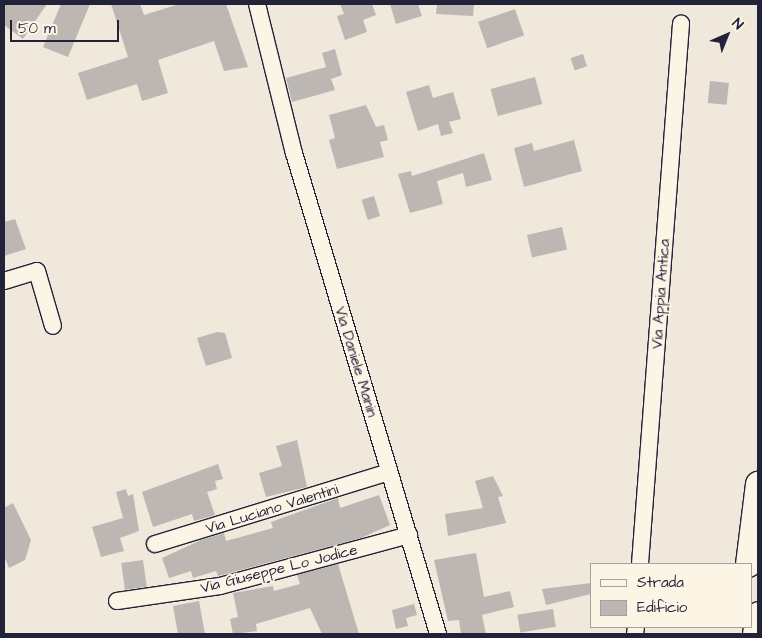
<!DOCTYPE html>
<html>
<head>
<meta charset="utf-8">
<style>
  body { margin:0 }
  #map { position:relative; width:762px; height:638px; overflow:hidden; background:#efe8db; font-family:"Architects Daughter",sans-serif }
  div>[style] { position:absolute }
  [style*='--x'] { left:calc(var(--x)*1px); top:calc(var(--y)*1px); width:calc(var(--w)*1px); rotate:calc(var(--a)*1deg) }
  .building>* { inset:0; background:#bcb7b3; transform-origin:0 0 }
  .roads { filter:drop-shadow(1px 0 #22223b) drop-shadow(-1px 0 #22223b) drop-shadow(0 1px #22223b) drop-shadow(0 -1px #22223b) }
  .street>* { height:16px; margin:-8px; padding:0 8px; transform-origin:8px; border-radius:8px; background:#fcf5e5 }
  .primary>* { height:25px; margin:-12.5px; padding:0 12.5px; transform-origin:12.5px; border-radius:12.5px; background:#fcf5e5 }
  span { translate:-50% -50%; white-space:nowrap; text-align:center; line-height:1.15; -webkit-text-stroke:4px #fcf5e5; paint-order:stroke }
  .street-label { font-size:15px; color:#22223b }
  .frame { position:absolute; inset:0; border:5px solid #22223b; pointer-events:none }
  .legend { position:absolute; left:590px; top:563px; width:162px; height:65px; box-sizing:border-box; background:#fcf5e5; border:1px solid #a5a1a1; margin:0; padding:6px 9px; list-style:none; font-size:15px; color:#22223b }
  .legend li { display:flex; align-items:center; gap:10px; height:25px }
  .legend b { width:25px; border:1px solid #a5a1a1 }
  .north { position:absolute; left:702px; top:10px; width:50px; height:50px; -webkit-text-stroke:4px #fcf5e5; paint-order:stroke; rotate:44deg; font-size:14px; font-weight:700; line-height:20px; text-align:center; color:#22223b }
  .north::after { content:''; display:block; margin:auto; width:18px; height:22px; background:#22223b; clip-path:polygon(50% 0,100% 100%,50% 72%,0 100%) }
  .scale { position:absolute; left:10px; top:20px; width:109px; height:22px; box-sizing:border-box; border:2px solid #22223b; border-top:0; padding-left:6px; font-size:15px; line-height:18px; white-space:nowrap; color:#22223b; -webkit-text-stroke:4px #fcf5e5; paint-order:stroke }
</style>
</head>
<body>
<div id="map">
  <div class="building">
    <div style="clip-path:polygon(4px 4px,47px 4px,23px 39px,4px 25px)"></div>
    <div style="clip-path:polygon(61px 4px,90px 4px,68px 57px,43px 47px)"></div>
    <div style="clip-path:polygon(111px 4px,140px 4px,144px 15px,179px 4px,226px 4px,248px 67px,224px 71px,214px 41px,158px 60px,168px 93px,142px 101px,137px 84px,87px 100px,78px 73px,128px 57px)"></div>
    <div style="clip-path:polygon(340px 4px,372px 4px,376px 15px,363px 20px,367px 32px,345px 40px,337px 16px,344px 14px)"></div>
    <div style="clip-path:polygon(390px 4px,418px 4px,422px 16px,396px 24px)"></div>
    <div style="clip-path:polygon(437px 4px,474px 4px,473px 16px,436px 14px)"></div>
    <div style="left:515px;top:9px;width:28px;height:39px;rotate:71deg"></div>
    <div style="clip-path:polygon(335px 49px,342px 75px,331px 79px,335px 90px,292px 102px,286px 78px,326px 67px,322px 53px)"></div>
    <div style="left:583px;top:54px;width:13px;height:13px;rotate:72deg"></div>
    <div style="left:535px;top:77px;width:28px;height:46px;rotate:75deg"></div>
    <div style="left:710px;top:81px;width:19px;height:22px;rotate:6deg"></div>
    <div style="clip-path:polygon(429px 85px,433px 98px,453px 92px,461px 119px,449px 122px,453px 133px,441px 136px,438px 124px,418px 131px,406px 92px)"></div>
    <div style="clip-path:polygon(366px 105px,376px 127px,384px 125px,388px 140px,380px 142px,384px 157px,337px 169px,329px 140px,335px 138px,329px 115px)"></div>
    <div style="clip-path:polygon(574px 140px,582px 171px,524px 187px,514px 148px,532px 143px,534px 151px)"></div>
    <div style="clip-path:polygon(484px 153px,492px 180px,466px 187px,463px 173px,437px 181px,443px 204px,410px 213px,398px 174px,411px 171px,412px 176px)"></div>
    <div style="left:374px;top:196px;width:21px;height:13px;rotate:73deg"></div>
    <div style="clip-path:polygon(15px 219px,26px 249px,4px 256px,4px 222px)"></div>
    <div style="left:562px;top:227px;width:23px;height:36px;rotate:77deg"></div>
    <div style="clip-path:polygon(217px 332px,225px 333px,232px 358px,206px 366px,197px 338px)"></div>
    <div style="clip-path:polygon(297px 440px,307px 487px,266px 497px,259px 473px,282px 466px,276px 446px)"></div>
    <div style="clip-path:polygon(218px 464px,223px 479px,215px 481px,217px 489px,207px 492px,215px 515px,194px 521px,192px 514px,153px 527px,142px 492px)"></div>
    <div style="clip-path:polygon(493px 476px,503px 496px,498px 497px,506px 523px,448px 536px,445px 514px,483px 508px,475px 481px)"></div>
    <div style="clip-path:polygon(126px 489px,128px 496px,133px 494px,139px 531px,120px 538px,124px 551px,101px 557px,92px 527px,123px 518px,116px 492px)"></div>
    <div style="clip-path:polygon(379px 495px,390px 525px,361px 538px,218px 576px,216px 571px,193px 578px,191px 571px,169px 578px,162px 558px,201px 540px,224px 533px,226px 541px,273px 528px,271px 522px,338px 498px,340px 508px)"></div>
    <div style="clip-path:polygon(13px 503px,31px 540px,25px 560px,9px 568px,4px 556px,4px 508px)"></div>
    <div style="clip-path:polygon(476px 553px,484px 597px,510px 591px,514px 607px,482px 615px,486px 634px,461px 634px,459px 620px,448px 621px,434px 560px)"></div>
    <div style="left:143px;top:560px;width:27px;height:22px;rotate:82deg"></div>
    <div style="clip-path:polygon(338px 564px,359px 634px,322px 634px,310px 608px,256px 624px,257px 631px,233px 634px,230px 619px,238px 617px,233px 593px,273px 586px,274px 591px,300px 584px,297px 575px)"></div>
    <div style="clip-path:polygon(591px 583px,591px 594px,546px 605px,542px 589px)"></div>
    <div style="clip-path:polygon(199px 601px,205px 634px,178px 634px,173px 606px)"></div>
    <div style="clip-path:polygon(414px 604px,417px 615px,406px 618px,408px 626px,396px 629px,392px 610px)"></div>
    <div style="left:553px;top:609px;width:18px;height:36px;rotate:81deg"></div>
  </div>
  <div class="roads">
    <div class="street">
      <div style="--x:257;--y:4;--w:154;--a:76.1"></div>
      <div style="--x:294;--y:153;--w:502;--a:73.33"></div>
      <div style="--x:4;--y:281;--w:34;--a:-17"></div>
      <div style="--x:37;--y:271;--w:57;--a:73.8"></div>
      <div style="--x:155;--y:544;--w:245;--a:-17.1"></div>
      <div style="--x:640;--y:564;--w:542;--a:-85.66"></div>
      <div style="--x:117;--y:601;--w:104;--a:-8.3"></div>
      <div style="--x:220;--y:586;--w:196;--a:-15.1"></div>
      <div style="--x:635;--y:634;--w:7;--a:-82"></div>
    </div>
    <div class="primary">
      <div style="--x:748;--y:564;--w:81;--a:-82.9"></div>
      <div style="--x:755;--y:634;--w:20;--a:-81"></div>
    </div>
  </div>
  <div class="street-label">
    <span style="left:661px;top:294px;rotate:-86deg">Via Appia Antica</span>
    <span style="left:356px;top:362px;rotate:73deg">Via Daniele Manin</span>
    <span style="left:272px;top:509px;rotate:-17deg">Via Luciano Valentini</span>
    <span style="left:279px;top:569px;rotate:-14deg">Via Giuseppe Lo Jodice</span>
  </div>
  <div class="frame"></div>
  <ul class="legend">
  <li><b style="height:6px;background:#fcf5e5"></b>Strada</li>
  <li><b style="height:14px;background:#bcb7b3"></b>Edificio</li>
  </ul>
  <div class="north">N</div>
  <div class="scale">50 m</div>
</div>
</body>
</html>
